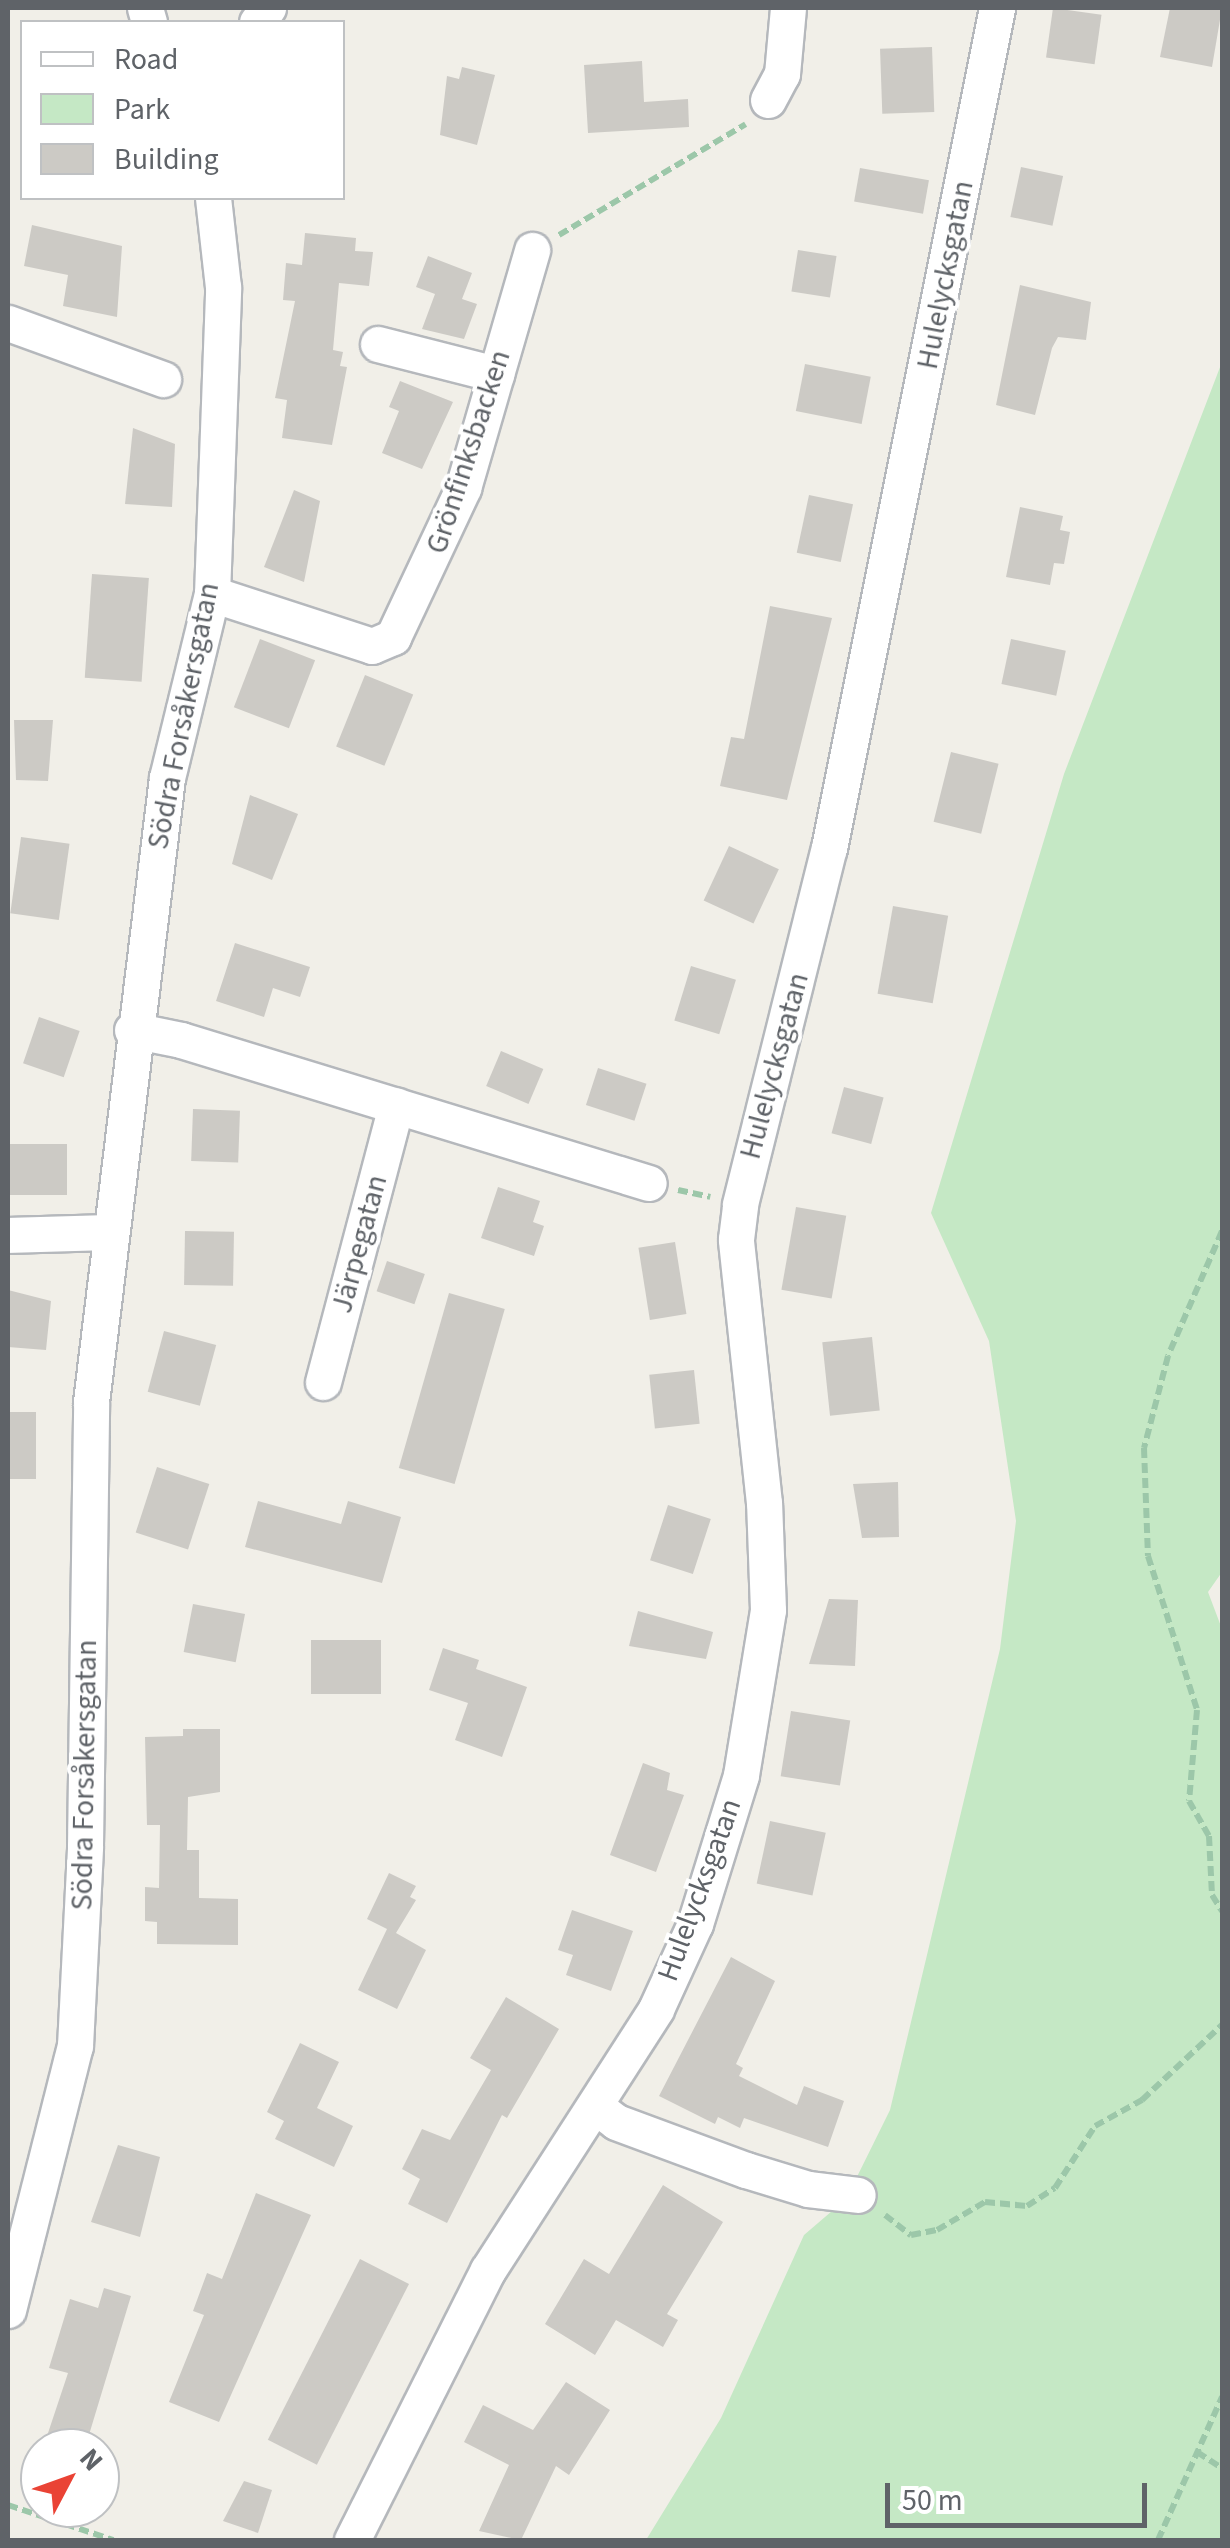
<!DOCTYPE html>
<html>
<head>
<meta charset="utf-8">
<style>
  body { margin:0 }
  #map { position:relative; width:1230px; height:2548px; overflow:hidden; background:#f1efe8; font-family:"Source Sans 3",sans-serif }
  div>[style] { position:absolute }
  [style*='--x'] { left:calc(var(--x)*1px); top:calc(var(--y)*1px); width:calc(var(--w)*1px); rotate:calc(var(--a)*1deg) }
  .green>* { inset:0; background:#c5e8c5 }
  .building>* { inset:0; background:#cccac5; transform-origin:0 0 }
  .path>* { height:6px; margin-top:-3px; transform-origin:0; background:repeating-linear-gradient(90deg,#9cc7a9 0 10px,transparent 0 15px) }
  .roads { filter:drop-shadow(2px 0 #b5b8bc) drop-shadow(-2px 0 #b5b8bc) drop-shadow(0 2px #b5b8bc) drop-shadow(0 -2px #b5b8bc) }
  .minor>* { height:35px; margin:-17.5px; padding:0 17.5px; transform-origin:17.5px; border-radius:17.5px; background:#fff }
  span { translate:-50% -50%; white-space:nowrap; text-align:center; line-height:1.15; -webkit-text-stroke:8px #fff; paint-order:stroke }
  .street-label { font-size:30px; color:#5f6368 }
  .frame { position:absolute; inset:0; border:10px solid #5f6368; pointer-events:none }
  .legend { position:absolute; left:20px; top:20px; width:325px; height:180px; box-sizing:border-box; background:#fff; border:2px solid #bfc1c3; margin:0; padding:12px 18px; list-style:none; font-size:30px; color:#5f6368 }
  .legend li { display:flex; align-items:center; gap:20px; height:50px }
  .legend b { width:50px; border:2px solid #bfc1c3 }
  .north { position:absolute; left:20px; top:2428px; width:100px; height:100px; box-sizing:border-box; background:#fff; border:2px solid #bfc1c3; border-radius:50%; rotate:49deg; font-size:28px; font-weight:700; line-height:40px; text-align:center; color:#5f6368 }
  .north::after { content:''; display:block; margin:auto; width:35px; height:45px; background:#ea4335; clip-path:polygon(50% 0,100% 100%,50% 72%,0 100%) }
  .scale { position:absolute; left:885px; top:2483px; width:262px; height:45px; box-sizing:border-box; border:5px solid #5f6368; border-top:0; padding-left:12px; font-size:30px; line-height:35px; white-space:nowrap; color:#5f6368; -webkit-text-stroke:8px #fff; paint-order:stroke }
</style>
</head>
<body>
<div id="map">
  <div class="green">
    <div style="clip-path:polygon(1222px 362px,1222px 1572px,1208px 1592px,1222px 1629px,1222px 2540px,646px 2540px,721px 2418px,804px 2235px,846px 2199px,890px 2110px,1000px 1649px,1016px 1521px,989px 1341px,931px 1213px,1064px 774px)"></div>
  </div>
  <div class="building">
    <div style="left:1053px;top:8px;width:49px;height:50px;rotate:8deg"></div>
    <div style="clip-path:polygon(1170px 8px,1222px 8px,1212px 67px,1160px 57px)"></div>
    <div style="left:932px;top:47px;width:65px;height:52px;rotate:88deg"></div>
    <div style="clip-path:polygon(642px 61px,644px 102px,688px 99px,689px 127px,588px 133px,584px 65px)"></div>
    <div style="clip-path:polygon(462px 67px,495px 75px,477px 145px,440px 135px,447px 76px,459px 79px)"></div>
    <div style="left:1021px;top:167px;width:43px;height:51px;rotate:12deg"></div>
    <div style="left:860px;top:168px;width:70px;height:34px;rotate:10deg"></div>
    <div style="clip-path:polygon(32px 225px,122px 246px,117px 317px,63px 306px,68px 275px,24px 266px)"></div>
    <div style="clip-path:polygon(305px 233px,356px 238px,355px 251px,373px 252px,369px 286px,339px 283px,333px 350px,343px 352px,340px 366px,347px 367px,332px 445px,282px 438px,287px 400px,275px 398px,295px 301px,283px 300px,286px 263px,302px 265px)"></div>
    <div style="left:798px;top:250px;width:39px;height:42px;rotate:9deg"></div>
    <div style="clip-path:polygon(428px 256px,472px 273px,462px 299px,477px 304px,464px 339px,422px 329px,435px 294px,416px 287px)"></div>
    <div style="clip-path:polygon(1020px 285px,1091px 302px,1086px 340px,1058px 337px,1052px 348px,1035px 415px,996px 405px)"></div>
    <div style="left:805px;top:364px;width:67px;height:48px;rotate:11deg"></div>
    <div style="clip-path:polygon(400px 381px,453px 402px,422px 469px,382px 453px,399px 411px,389px 407px)"></div>
    <div style="clip-path:polygon(133px 428px,175px 444px,172px 507px,125px 504px)"></div>
    <div style="clip-path:polygon(294px 490px,320px 501px,304px 582px,264px 567px)"></div>
    <div style="left:809px;top:495px;width:45px;height:59px;rotate:12deg"></div>
    <div style="clip-path:polygon(1020px 507px,1063px 516px,1060px 530px,1070px 532px,1064px 564px,1054px 563px,1050px 585px,1006px 577px)"></div>
    <div style="left:92px;top:574px;width:57px;height:104px;rotate:4deg"></div>
    <div style="clip-path:polygon(770px 606px,832px 618px,787px 800px,720px 786px,731px 737px,744px 739px)"></div>
    <div style="left:260px;top:639px;width:59px;height:73px;rotate:21deg"></div>
    <div style="left:1011px;top:639px;width:56px;height:46px;rotate:12deg"></div>
    <div style="left:365px;top:675px;width:52px;height:77px;rotate:22deg"></div>
    <div style="clip-path:polygon(14px 720px,53px 720px,48px 781px,16px 780px)"></div>
    <div style="left:951px;top:752px;width:49px;height:72px;rotate:14deg"></div>
    <div style="clip-path:polygon(250px 795px,298px 814px,272px 880px,232px 864px)"></div>
    <div style="left:21px;top:837px;width:49px;height:77px;rotate:8deg"></div>
    <div style="left:729px;top:846px;width:55px;height:60px;rotate:25deg"></div>
    <div style="left:893px;top:906px;width:56px;height:89px;rotate:10deg"></div>
    <div style="clip-path:polygon(235px 943px,310px 967px,300px 997px,273px 988px,264px 1017px,216px 1001px)"></div>
    <div style="left:691px;top:966px;width:47px;height:57px;rotate:17deg"></div>
    <div style="left:39px;top:1017px;width:43px;height:49px;rotate:19deg"></div>
    <div style="left:501px;top:1051px;width:46px;height:38px;rotate:23deg"></div>
    <div style="left:598px;top:1068px;width:51px;height:39px;rotate:18deg"></div>
    <div style="left:844px;top:1087px;width:41px;height:48px;rotate:15deg"></div>
    <div style="left:193px;top:1109px;width:47px;height:52px;rotate:2deg"></div>
    <div style="left:8px;top:1144px;width:59px;height:51px"></div>
    <div style="clip-path:polygon(498px 1187px,540px 1201px,533px 1222px,544px 1226px,534px 1256px,481px 1238px)"></div>
    <div style="left:796px;top:1207px;width:51px;height:84px;rotate:10deg"></div>
    <div style="left:185px;top:1231px;width:49px;height:54px;rotate:1deg"></div>
    <div style="left:675px;top:1242px;width:73px;height:37px;rotate:81deg"></div>
    <div style="left:387px;top:1261px;width:40px;height:32px;rotate:19deg"></div>
    <div style="clip-path:polygon(8px 1290px,51px 1301px,46px 1350px,8px 1347px)"></div>
    <div style="left:449px;top:1293px;width:58px;height:182px;rotate:16deg"></div>
    <div style="left:164px;top:1331px;width:54px;height:63px;rotate:15deg"></div>
    <div style="left:872px;top:1337px;width:74px;height:50px;rotate:84deg"></div>
    <div style="left:694px;top:1370px;width:54px;height:45px;rotate:84deg"></div>
    <div style="left:8px;top:1412px;width:28px;height:67px"></div>
    <div style="left:157px;top:1467px;width:55px;height:69px;rotate:18deg"></div>
    <div style="clip-path:polygon(898px 1482px,899px 1537px,862px 1538px,853px 1484px)"></div>
    <div style="clip-path:polygon(258px 1501px,341px 1524px,348px 1501px,401px 1517px,382px 1583px,245px 1547px)"></div>
    <div style="left:668px;top:1505px;width:45px;height:58px;rotate:18deg"></div>
    <div style="clip-path:polygon(829px 1599px,858px 1600px,855px 1666px,809px 1664px)"></div>
    <div style="left:193px;top:1604px;width:53px;height:49px;rotate:11deg"></div>
    <div style="clip-path:polygon(638px 1611px,713px 1632px,706px 1659px,629px 1646px)"></div>
    <div style="left:311px;top:1640px;width:70px;height:54px"></div>
    <div style="clip-path:polygon(443px 1648px,479px 1660px,476px 1669px,527px 1687px,502px 1757px,455px 1740px,468px 1703px,429px 1690px)"></div>
    <div style="left:791px;top:1711px;width:60px;height:66px;rotate:9deg"></div>
    <div style="clip-path:polygon(183px 1729px,220px 1729px,220px 1792px,188px 1797px,187px 1850px,199px 1850px,199px 1898px,238px 1899px,238px 1945px,157px 1944px,157px 1922px,145px 1921px,145px 1887px,159px 1888px,160px 1825px,147px 1825px,145px 1737px,183px 1736px)"></div>
    <div style="clip-path:polygon(643px 1763px,670px 1773px,667px 1790px,684px 1795px,656px 1872px,610px 1855px)"></div>
    <div style="left:770px;top:1821px;width:57px;height:64px;rotate:12deg"></div>
    <div style="clip-path:polygon(389px 1873px,416px 1886px,410px 1897px,416px 1900px,396px 1933px,426px 1950px,397px 2009px,358px 1990px,387px 1929px,367px 1919px)"></div>
    <div style="clip-path:polygon(572px 1910px,633px 1931px,611px 1991px,566px 1975px,573px 1955px,558px 1950px)"></div>
    <div style="clip-path:polygon(731px 1957px,775px 1981px,736px 2064px,743px 2068px,739px 2076px,797px 2105px,804px 2086px,844px 2101px,828px 2147px,744px 2118px,740px 2128px,718px 2117px,715px 2124px,659px 2096px)"></div>
    <div style="clip-path:polygon(506px 1997px,559px 2029px,507px 2118px,502px 2115px,447px 2223px,408px 2204px,420px 2179px,402px 2169px,422px 2129px,450px 2140px,491px 2070px,470px 2058px)"></div>
    <div style="clip-path:polygon(300px 2043px,339px 2062px,317px 2108px,353px 2126px,334px 2167px,275px 2139px,284px 2121px,267px 2112px)"></div>
    <div style="clip-path:polygon(118px 2145px,160px 2157px,140px 2237px,91px 2222px)"></div>
    <div style="clip-path:polygon(663px 2185px,723px 2222px,667px 2314px,678px 2320px,663px 2347px,616px 2320px,595px 2355px,545px 2324px,584px 2259px,609px 2274px)"></div>
    <div style="clip-path:polygon(256px 2193px,311px 2215px,219px 2422px,169px 2402px,204px 2315px,193px 2311px,207px 2273px,222px 2279px)"></div>
    <div style="left:360px;top:2259px;width:55px;height:203px;rotate:27deg"></div>
    <div style="clip-path:polygon(104px 2288px,131px 2296px,85px 2448px,43px 2448px,68px 2373px,49px 2368px,70px 2299px,98px 2308px)"></div>
    <div style="clip-path:polygon(566px 2382px,610px 2410px,569px 2475px,556px 2466px,521px 2540px,479px 2531px,509px 2465px,464px 2442px,483px 2405px,533px 2430px)"></div>
    <div style="clip-path:polygon(244px 2481px,272px 2490px,258px 2533px,223px 2521px)"></div>
  </div>
  <div class="path">
    <div style="--x:559;--y:235;--w:217;--a:-30.7"></div>
    <div style="--x:678;--y:1190;--w:33;--a:12"></div>
    <div style="--x:1222;--y:1231;--w:136;--a:113.4"></div>
    <div style="--x:1168;--y:1356;--w:95;--a:104.6"></div>
    <div style="--x:1144;--y:1448;--w:108;--a:87.9"></div>
    <div style="--x:1148;--y:1556;--w:162;--a:72.3"></div>
    <div style="--x:1197;--y:1710;--w:91;--a:95"></div>
    <div style="--x:1189;--y:1801;--w:40;--a:60.3"></div>
    <div style="--x:1209;--y:1836;--w:59;--a:87.1"></div>
    <div style="--x:1212;--y:1895;--w:19;--a:58"></div>
    <div style="--x:885;--y:2215;--w:33;--a:38"></div>
    <div style="--x:911;--y:2235;--w:26;--a:-11"></div>
    <div style="--x:937;--y:2230;--w:56;--a:-30.3"></div>
    <div style="--x:985;--y:2202;--w:42;--a:5.4"></div>
    <div style="--x:1027;--y:2206;--w:33;--a:-33"></div>
    <div style="--x:1055;--y:2188;--w:74;--a:-57.2"></div>
    <div style="--x:1095;--y:2126;--w:54;--a:-29"></div>
    <div style="--x:1142;--y:2100;--w:110;--a:-43.2"></div>
    <div style="--x:1197;--y:2452;--w:30;--a:33"></div>
    <div style="--x:8;--y:2505;--w:111;--a:18.4"></div>
    <div style="--x:1158;--y:2540;--w:157;--a:-65.9"></div>
  </div>
  <div class="roads">
    <div class="minor">
      <div style="--x:145;--y:8;--w:15;--a:74"></div>
      <div style="--x:257;--y:22;--w:18;--a:-52"></div>
      <div style="--x:768;--y:100;--w:30;--a:-62"></div>
      <div style="--x:782;--y:74;--w:66;--a:-84.8"></div>
      <div style="--x:8;--y:323;--w:165;--a:19.9"></div>
      <div style="--x:378;--y:344;--w:122;--a:14.3"></div>
      <div style="--x:212;--y:594;--w:168;--a:18"></div>
      <div style="--x:372;--y:646;--w:23;--a:-23"></div>
      <div style="--x:393;--y:637;--w:165;--a:-64.8"></div>
      <div style="--x:463;--y:488;--w:248;--a:-73.8"></div>
      <div style="--x:132;--y:1030;--w:50;--a:11.5"></div>
      <div style="--x:181;--y:1040;--w:489;--a:17"></div>
      <div style="--x:8;--y:1235;--w:100;--a:-1.7"></div>
      <div style="--x:323;--y:1382;--w:286;--a:-75.2"></div>
      <div style="--x:595;--y:2106;--w:26;--a:37"></div>
      <div style="--x:616;--y:2122;--w:139;--a:20.3"></div>
      <div style="--x:746;--y:2170;--w:65;--a:17"></div>
      <div style="--x:808;--y:2189;--w:50;--a:6.8"></div>
      <div style="--x:8;--y:2310;--w:272;--a:-75.8"></div>
      <div style="--x:75;--y:2046;--w:200;--a:-87.1"></div>
      <div style="--x:85;--y:1846;--w:444;--a:-89.2"></div>
      <div style="--x:91;--y:1402;--w:629;--a:-83.06"></div>
      <div style="--x:167;--y:778;--w:189;--a:-76.3"></div>
      <div style="--x:212;--y:594;--w:307;--a:-87.9"></div>
      <div style="--x:223;--y:287;--w:90;--a:-96.4"></div>
      <div style="--x:352;--y:2540;--w:302;--a:-63.3"></div>
      <div style="--x:488;--y:2270;--w:310;--a:-57.2"></div>
      <div style="--x:656;--y:2009;--w:94;--a:-65.4"></div>
      <div style="--x:695;--y:1924;--w:156;--a:-72.8"></div>
      <div style="--x:741;--y:1775;--w:167;--a:-80.7"></div>
      <div style="--x:768;--y:1610;--w:107;--a:-92.1"></div>
      <div style="--x:764;--y:1503;--w:265;--a:-96.1"></div>
      <div style="--x:736;--y:1239;--w:35;--a:-83"></div>
      <div style="--x:740;--y:1204;--w:367;--a:-76"></div>
      <div style="--x:829;--y:848;--w:857;--a:-78.69"></div>
    </div>
  </div>
  <div class="street-label">
    <span style="left:946px;top:275px;rotate:-79deg">Hulelycksgatan</span>
    <span style="left:469px;top:452px;rotate:-72deg">Grönfinksbacken</span>
    <span style="left:184px;top:716px;rotate:-79deg">Södra Forsåkersgatan</span>
    <span style="left:775px;top:1066px;rotate:-75deg">Hulelycksgatan</span>
    <span style="left:360px;top:1244px;rotate:-75deg">Järpegatan</span>
    <span style="left:85px;top:1775px;rotate:-89deg">Södra Forsåkersgatan</span>
    <span style="left:700px;top:1890px;rotate:-70deg">Hulelycksgatan</span>
  </div>
  <div class="frame"></div>
  <ul class="legend">
  <li><b style="height:12px;background:#fff"></b>Road</li>
  <li><b style="height:28px;background:#c5e8c5"></b>Park</li>
  <li><b style="height:28px;background:#cccac5"></b>Building</li>
  </ul>
  <div class="north">N</div>
  <div class="scale">50 m</div>
</div>
</body>
</html>
